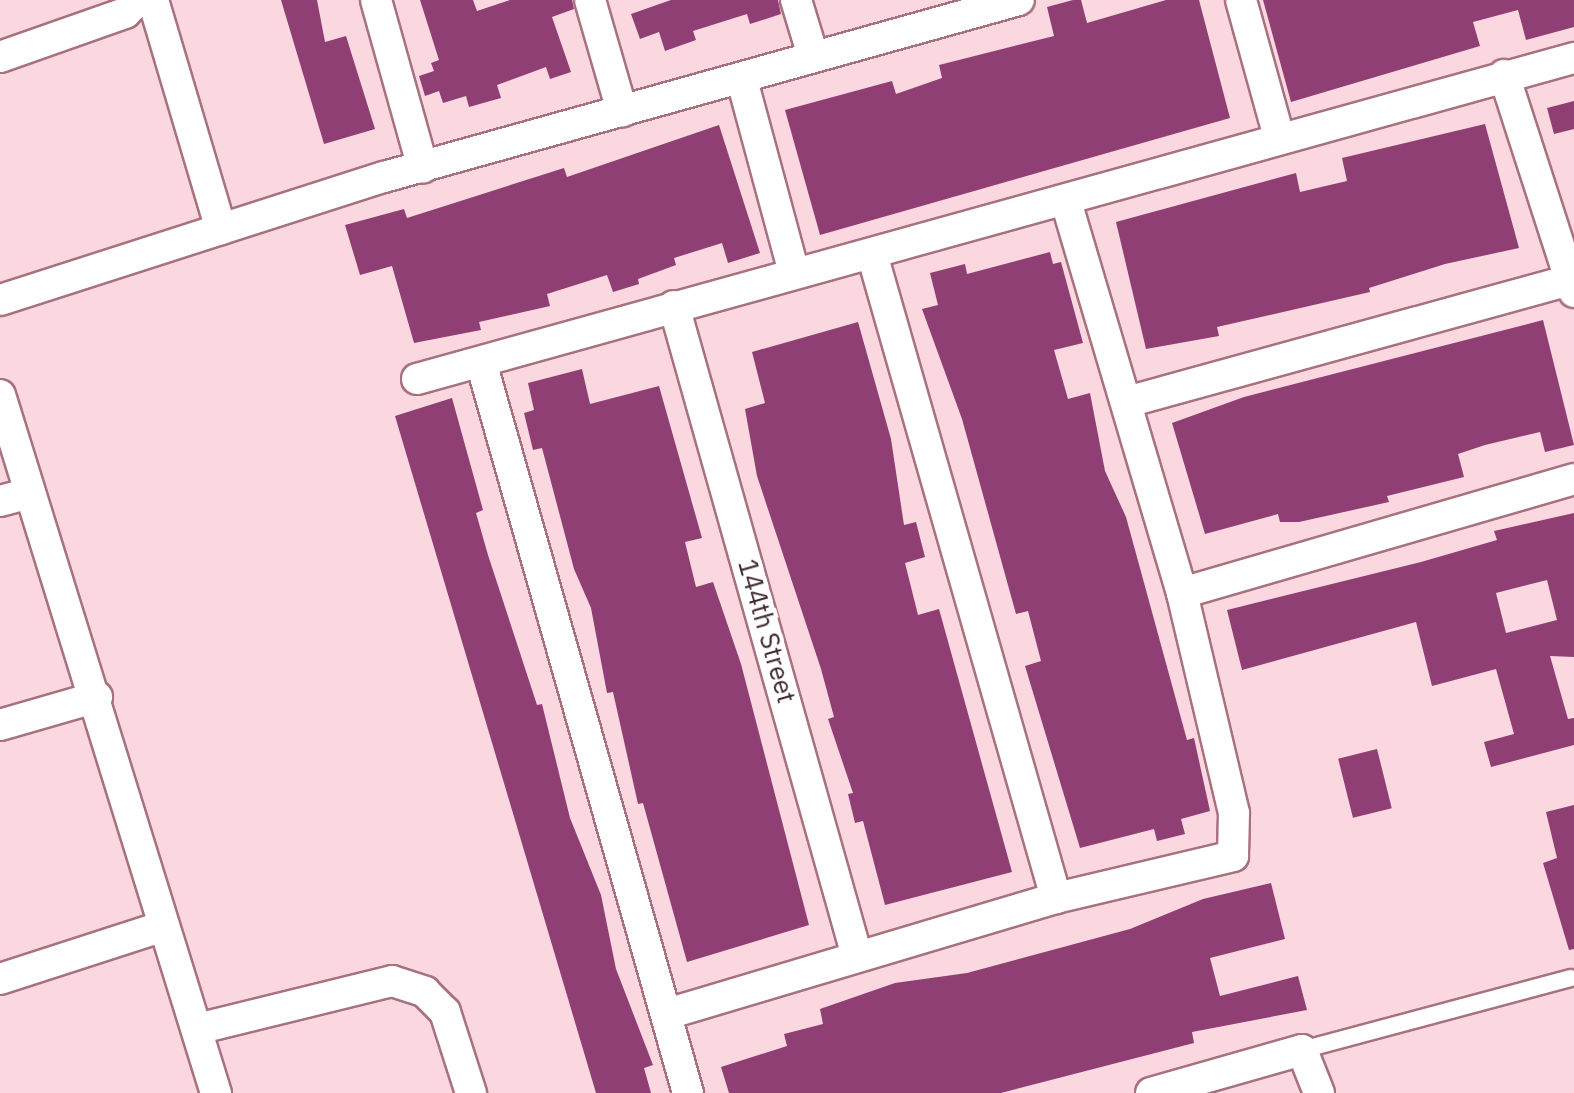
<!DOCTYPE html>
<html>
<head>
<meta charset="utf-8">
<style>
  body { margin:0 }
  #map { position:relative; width:1574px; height:1093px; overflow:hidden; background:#fbd7df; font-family:"IBM Plex Sans",sans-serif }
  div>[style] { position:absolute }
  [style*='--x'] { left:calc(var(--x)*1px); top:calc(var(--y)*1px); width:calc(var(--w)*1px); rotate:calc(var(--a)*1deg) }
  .building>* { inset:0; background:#8f3f74; transform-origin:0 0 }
  .roads { filter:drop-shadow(2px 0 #a7717f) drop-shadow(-2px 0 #a7717f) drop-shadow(0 2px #a7717f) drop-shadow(0 -2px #a7717f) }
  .service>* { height:16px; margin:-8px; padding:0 8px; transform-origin:8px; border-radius:8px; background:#fff }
  .minor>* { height:30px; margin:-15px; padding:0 15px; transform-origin:15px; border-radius:15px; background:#fff }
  span { translate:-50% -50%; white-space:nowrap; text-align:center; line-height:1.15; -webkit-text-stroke:8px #fff; paint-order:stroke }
  .street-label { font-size:26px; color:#3f292f }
</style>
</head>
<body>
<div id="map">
  <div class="building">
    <div style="clip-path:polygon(281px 0,317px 0,325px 42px,346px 36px,375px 129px,324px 144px)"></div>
    <div style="clip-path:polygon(420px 0,473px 0,477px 11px,510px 0,572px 0,574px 9px,552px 17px,571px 72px,550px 79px,546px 67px,497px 85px,501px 98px,469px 107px,466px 96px,443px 103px,439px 91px,425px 96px,419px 76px,434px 71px,431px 63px,439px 60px)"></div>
    <div style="clip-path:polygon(671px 0,778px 0,781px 14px,750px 24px,747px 14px,693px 31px,696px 40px,665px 51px,659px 32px,640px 39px,631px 14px)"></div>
    <div style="clip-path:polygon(1073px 0,1081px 0,1087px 23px,1166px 0,1199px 0,1230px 118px,820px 235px,785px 110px,892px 81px,896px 94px,942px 78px,939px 65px,1054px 36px,1047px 7px)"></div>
    <div style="clip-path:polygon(1263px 0,1574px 0,1574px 27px,1526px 40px,1518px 10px,1473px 22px,1480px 46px,1291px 102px)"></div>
    <div style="clip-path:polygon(1574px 101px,1574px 129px,1554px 134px,1547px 108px)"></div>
    <div style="clip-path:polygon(1485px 124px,1519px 248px,1445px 264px,1369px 288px,1370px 292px,1217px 327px,1219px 336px,1146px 349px,1116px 222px,1296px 173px,1300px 192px,1347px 181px,1342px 158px)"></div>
    <div style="clip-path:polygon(719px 125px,760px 253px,728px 263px,722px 243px,674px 258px,676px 265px,638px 279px,639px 284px,613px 292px,607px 275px,547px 294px,550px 306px,479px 322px,481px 330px,414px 343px,392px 266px,360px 275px,345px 225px,404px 209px,407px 218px,564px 168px,567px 177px)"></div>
    <div style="clip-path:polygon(1050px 252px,1053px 264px,1061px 262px,1083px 343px,1054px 350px,1068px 399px,1090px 393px,1105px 471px,1126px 517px,1187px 740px,1194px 738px,1210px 811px,1181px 819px,1185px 834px,1157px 841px,1154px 829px,1080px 848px,1025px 666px,1041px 661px,1028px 611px,1016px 614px,962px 419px,922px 309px,938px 305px,930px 273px,965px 264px,967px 274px)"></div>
    <div style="clip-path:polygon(1543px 320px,1574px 445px,1545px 452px,1540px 432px,1485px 445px,1458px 454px,1464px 477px,1387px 496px,1389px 502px,1299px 522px,1280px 522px,1278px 514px,1205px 534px,1172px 423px,1244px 397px)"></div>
    <div style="clip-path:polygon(858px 322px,891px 439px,904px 525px,916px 522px,925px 557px,905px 563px,918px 615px,939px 609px,1012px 872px,885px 905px,863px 821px,855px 823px,848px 794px,853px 793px,828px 719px,834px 717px,821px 669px,757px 476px,745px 409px,765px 403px,752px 352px)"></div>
    <div style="clip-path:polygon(582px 369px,590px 404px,659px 386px,702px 538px,685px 542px,696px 587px,713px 582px,741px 664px,809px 925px,687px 962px,643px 803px,638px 804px,613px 692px,607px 693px,591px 608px,574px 569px,542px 448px,533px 450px,524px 413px,534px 410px,528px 383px)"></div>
    <div style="clip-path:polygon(452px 398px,483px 510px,476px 513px,488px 555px,537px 705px,542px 704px,570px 818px,601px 895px,616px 969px,653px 1065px,644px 1068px,651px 1093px,596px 1093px,395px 416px)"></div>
    <div style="clip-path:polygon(evenodd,1574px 513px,1574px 657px,1550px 656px,1568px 719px,1574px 718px,1574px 745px,1491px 767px,1484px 742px,1514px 734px,1496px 669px,1432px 686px,1416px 622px,1242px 670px,1227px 610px,1421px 562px,1497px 540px,1494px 531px,1574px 513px,1547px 580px,1557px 620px,1506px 633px,1496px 593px,1547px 580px)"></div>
    <div style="left:1377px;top:749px;width:61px;height:40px;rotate:76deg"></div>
    <div style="clip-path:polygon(1574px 805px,1574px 949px,1569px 950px,1543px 863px,1557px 858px,1546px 812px)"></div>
    <div style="clip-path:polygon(1271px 883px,1285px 939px,1210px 958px,1220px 996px,1298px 976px,1307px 1010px,1192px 1032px,1194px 1043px,1001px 1093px,729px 1093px,721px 1067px,787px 1046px,784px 1034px,823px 1024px,820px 1009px,895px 983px,967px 973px,1130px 929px,1203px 899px)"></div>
  </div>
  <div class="roads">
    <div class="service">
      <div style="--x:1302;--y:1050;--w:278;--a:-15"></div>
    </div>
    <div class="minor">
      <div style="--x:153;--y:0;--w:239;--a:73.5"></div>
      <div style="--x:376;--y:0;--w:174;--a:74.4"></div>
      <div style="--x:590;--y:0;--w:116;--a:73.9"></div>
      <div style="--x:796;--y:0;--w:59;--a:73.1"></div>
      <div style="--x:1241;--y:0;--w:142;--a:74.5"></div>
      <div style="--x:0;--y:57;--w:133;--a:-19.4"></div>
      <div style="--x:125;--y:13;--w:18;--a:-45"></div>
      <div style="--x:1504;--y:75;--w:228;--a:72.1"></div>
      <div style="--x:742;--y:80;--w:200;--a:74.9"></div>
      <div style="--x:872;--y:254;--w:670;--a:74.05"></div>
      <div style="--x:0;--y:300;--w:403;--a:-17.8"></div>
      <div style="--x:384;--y:177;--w:659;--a:-15.58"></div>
      <div style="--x:674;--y:306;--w:675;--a:74.28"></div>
      <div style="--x:481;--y:362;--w:760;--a:74.19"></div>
      <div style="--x:417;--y:379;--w:1201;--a:-15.51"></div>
      <div style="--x:0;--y:395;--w:731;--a:72.81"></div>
      <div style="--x:1127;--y:402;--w:460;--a:-15.4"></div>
      <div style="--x:0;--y:501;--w:30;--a:-15"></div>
      <div style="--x:1182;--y:593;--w:408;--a:-16.2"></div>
      <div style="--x:0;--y:725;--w:101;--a:-16.1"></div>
      <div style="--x:0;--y:979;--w:169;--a:-17.9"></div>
      <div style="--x:670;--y:1013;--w:403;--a:-16.6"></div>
      <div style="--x:1056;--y:898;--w:182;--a:-13.3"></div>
      <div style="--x:1233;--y:856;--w:43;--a:-88.7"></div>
      <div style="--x:1234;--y:813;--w:226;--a:-103.3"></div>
      <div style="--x:1182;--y:593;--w:409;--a:-106.5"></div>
      <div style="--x:197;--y:1029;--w:201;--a:-13.8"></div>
      <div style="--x:392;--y:981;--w:35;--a:18"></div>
      <div style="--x:425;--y:992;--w:28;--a:45"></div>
      <div style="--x:445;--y:1012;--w:85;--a:72.2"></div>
      <div style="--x:1151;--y:1093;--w:157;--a:-15.9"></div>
      <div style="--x:1302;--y:1050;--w:46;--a:68.4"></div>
    </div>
  </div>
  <div class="street-label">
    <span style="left:767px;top:631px;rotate:74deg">144th Street</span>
  </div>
</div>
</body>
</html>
